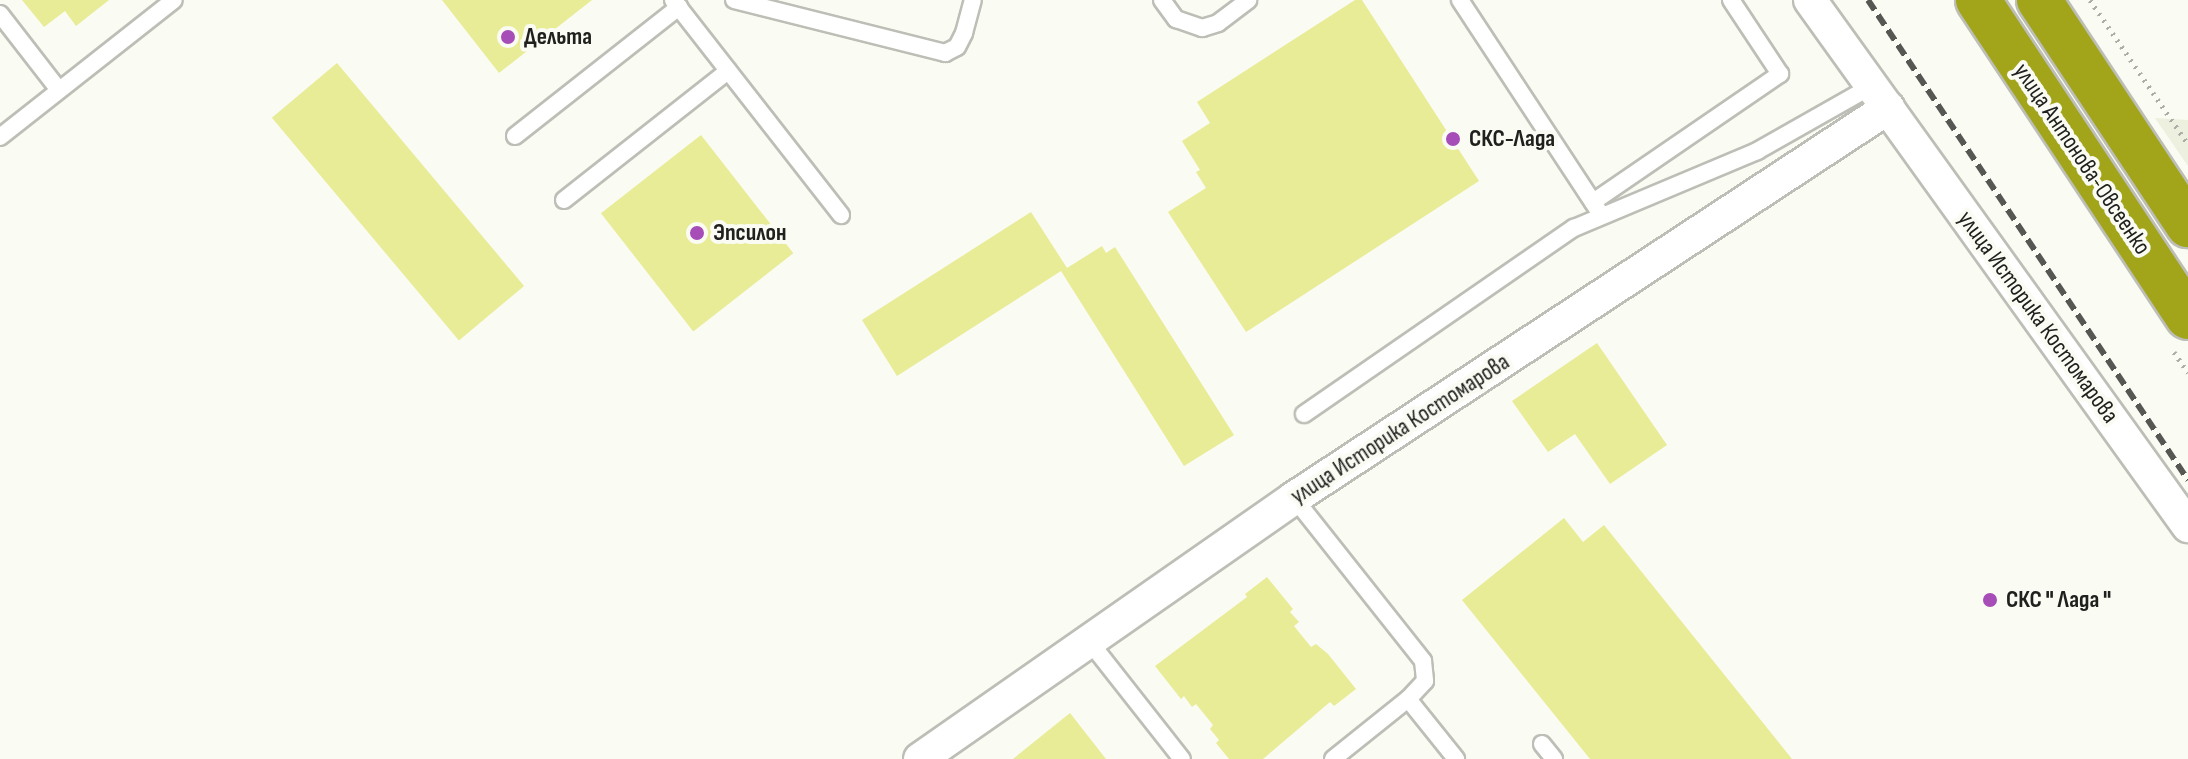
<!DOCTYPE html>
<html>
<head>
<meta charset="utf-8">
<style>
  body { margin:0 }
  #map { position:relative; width:2188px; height:759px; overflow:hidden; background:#fafbf3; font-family:"Sofia Sans Condensed",sans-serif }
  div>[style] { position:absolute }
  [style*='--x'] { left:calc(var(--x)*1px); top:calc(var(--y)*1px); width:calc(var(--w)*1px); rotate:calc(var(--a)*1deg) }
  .built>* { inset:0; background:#edefdf }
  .building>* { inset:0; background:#e8ec96; transform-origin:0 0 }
  .path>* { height:5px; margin-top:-2.5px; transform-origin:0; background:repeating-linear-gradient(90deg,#acada7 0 2px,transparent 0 8px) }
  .roads { filter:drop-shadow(2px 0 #bdbeb6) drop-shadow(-2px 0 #bdbeb6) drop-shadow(0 2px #bdbeb6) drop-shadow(0 -2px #bdbeb6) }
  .lane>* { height:16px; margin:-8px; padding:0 8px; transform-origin:8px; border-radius:8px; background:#fff }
  .street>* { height:32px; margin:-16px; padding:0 16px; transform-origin:16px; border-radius:16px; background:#fff }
  .highway>* { height:44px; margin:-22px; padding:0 22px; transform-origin:22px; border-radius:22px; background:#a2a51a }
  .rail>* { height:6px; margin-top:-3px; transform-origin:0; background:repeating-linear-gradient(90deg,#565753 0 12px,transparent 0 18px) }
  .dots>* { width:22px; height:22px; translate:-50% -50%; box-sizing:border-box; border:4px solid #fafbf3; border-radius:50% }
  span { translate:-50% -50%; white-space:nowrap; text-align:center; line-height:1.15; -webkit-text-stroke:8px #fafbf3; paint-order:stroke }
  .poi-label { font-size:24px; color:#20211e; font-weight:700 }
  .left { translate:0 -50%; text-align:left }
  .street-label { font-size:24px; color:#20211e }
</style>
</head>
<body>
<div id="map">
  <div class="built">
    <div style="clip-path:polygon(2155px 118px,2188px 120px,2188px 166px)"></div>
  </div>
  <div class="building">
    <div style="clip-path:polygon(22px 0,109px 0,76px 26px,65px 11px,44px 27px)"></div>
    <div style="clip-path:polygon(442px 0,592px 0,499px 73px)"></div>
    <div style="clip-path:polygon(1355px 0,1362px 0,1479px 181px,1246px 332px,1168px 212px,1206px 188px,1196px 172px,1200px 170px,1182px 141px,1210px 123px,1197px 102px)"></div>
    <div style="left:337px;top:63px;width:291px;height:85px;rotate:50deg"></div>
    <div style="left:701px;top:135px;width:150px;height:127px;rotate:52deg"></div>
    <div style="clip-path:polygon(1031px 212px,1067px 268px,1102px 246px,1106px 253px,1115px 247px,1234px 435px,1184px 466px,1061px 271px,897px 376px,862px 320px)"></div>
    <div style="clip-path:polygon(1597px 343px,1667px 445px,1610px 484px,1575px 434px,1548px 452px,1512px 401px)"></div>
    <div style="clip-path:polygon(1564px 518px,1583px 542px,1604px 525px,1792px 759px,1590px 759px,1462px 600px)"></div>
    <div style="clip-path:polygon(1267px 577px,1293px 609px,1290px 612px,1299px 622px,1294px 626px,1311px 647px,1316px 644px,1328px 654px,1356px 689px,1334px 706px,1330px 702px,1263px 759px,1229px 759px,1216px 743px,1219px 740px,1210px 729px,1213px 725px,1196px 704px,1192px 707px,1184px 696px,1181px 699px,1155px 666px,1247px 597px,1245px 594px)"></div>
    <div style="clip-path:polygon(1070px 713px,1106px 759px,1013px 759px,1024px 750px)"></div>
  </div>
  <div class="path">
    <div style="--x:2090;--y:0;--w:174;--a:55.8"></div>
    <div style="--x:2174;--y:352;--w:25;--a:56"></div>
  </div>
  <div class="roads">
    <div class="lane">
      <div style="--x:673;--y:0;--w:273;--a:52"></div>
      <div style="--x:734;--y:0;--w:218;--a:14.1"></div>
      <div style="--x:945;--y:53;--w:13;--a:-27"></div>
      <div style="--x:957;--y:47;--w:16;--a:-63"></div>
      <div style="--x:964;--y:33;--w:34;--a:-75"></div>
      <div style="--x:1162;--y:0;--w:24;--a:54"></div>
      <div style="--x:1176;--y:19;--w:28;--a:19"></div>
      <div style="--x:1202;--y:28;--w:17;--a:-17"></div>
      <div style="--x:1218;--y:23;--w:38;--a:-37"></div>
      <div style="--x:1460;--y:0;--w:251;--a:56.7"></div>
      <div style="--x:0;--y:14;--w:96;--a:52.2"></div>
      <div style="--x:515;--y:136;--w:209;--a:-38.2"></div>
      <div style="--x:0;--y:137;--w:221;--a:-38.2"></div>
      <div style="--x:564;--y:200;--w:209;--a:-38.2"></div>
      <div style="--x:1593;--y:202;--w:227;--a:-34.4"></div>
      <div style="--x:1780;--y:74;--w:89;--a:-123.5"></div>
      <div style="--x:1304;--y:414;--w:328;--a:-34.6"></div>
      <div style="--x:1574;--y:228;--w:199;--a:-22.8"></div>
      <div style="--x:1757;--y:151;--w:132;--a:-29.5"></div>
      <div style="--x:1294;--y:498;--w:208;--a:51.6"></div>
      <div style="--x:1423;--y:661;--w:20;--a:84"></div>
      <div style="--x:1425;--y:681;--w:25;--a:133"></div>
      <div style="--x:1408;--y:699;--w:77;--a:51.3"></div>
      <div style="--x:1089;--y:641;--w:150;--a:51.8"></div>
      <div style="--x:1542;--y:744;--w:19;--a:51"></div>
      <div style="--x:1333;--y:759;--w:96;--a:-38.7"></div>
    </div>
    <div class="street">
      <div style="--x:1810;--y:0;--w:648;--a:54.3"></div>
      <div style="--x:920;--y:759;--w:456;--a:-34.9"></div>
      <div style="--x:1294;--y:498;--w:711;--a:-33.29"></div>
    </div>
    <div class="highway">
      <div style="--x:1978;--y:0;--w:380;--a:56.5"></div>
      <div style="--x:2039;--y:0;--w:270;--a:56.5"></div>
    </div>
  </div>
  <div class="rail">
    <div style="--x:1868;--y:0;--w:577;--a:56.31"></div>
  </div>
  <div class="dots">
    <div style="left:508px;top:37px;background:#a74db8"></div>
    <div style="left:1453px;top:139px;background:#a74db8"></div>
    <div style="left:697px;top:233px;background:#a74db8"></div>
    <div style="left:1990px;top:600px;background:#a74db8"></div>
  </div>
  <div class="poi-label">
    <span class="left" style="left:524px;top:37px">Дельта</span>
    <span class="left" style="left:1469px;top:139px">СКС-Лада</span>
    <span class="left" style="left:713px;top:233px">Эпсилон</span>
    <span class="left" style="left:2006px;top:600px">СКС " Лада "</span>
  </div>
  <div class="street-label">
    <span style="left:2082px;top:159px;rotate:56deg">улица Антонова-Овсеенко</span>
    <span style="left:2038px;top:317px;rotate:54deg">улица Историка Костомарова</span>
    <span style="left:1400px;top:429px;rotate:-33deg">улица Историка Костомарова</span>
  </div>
</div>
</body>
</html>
